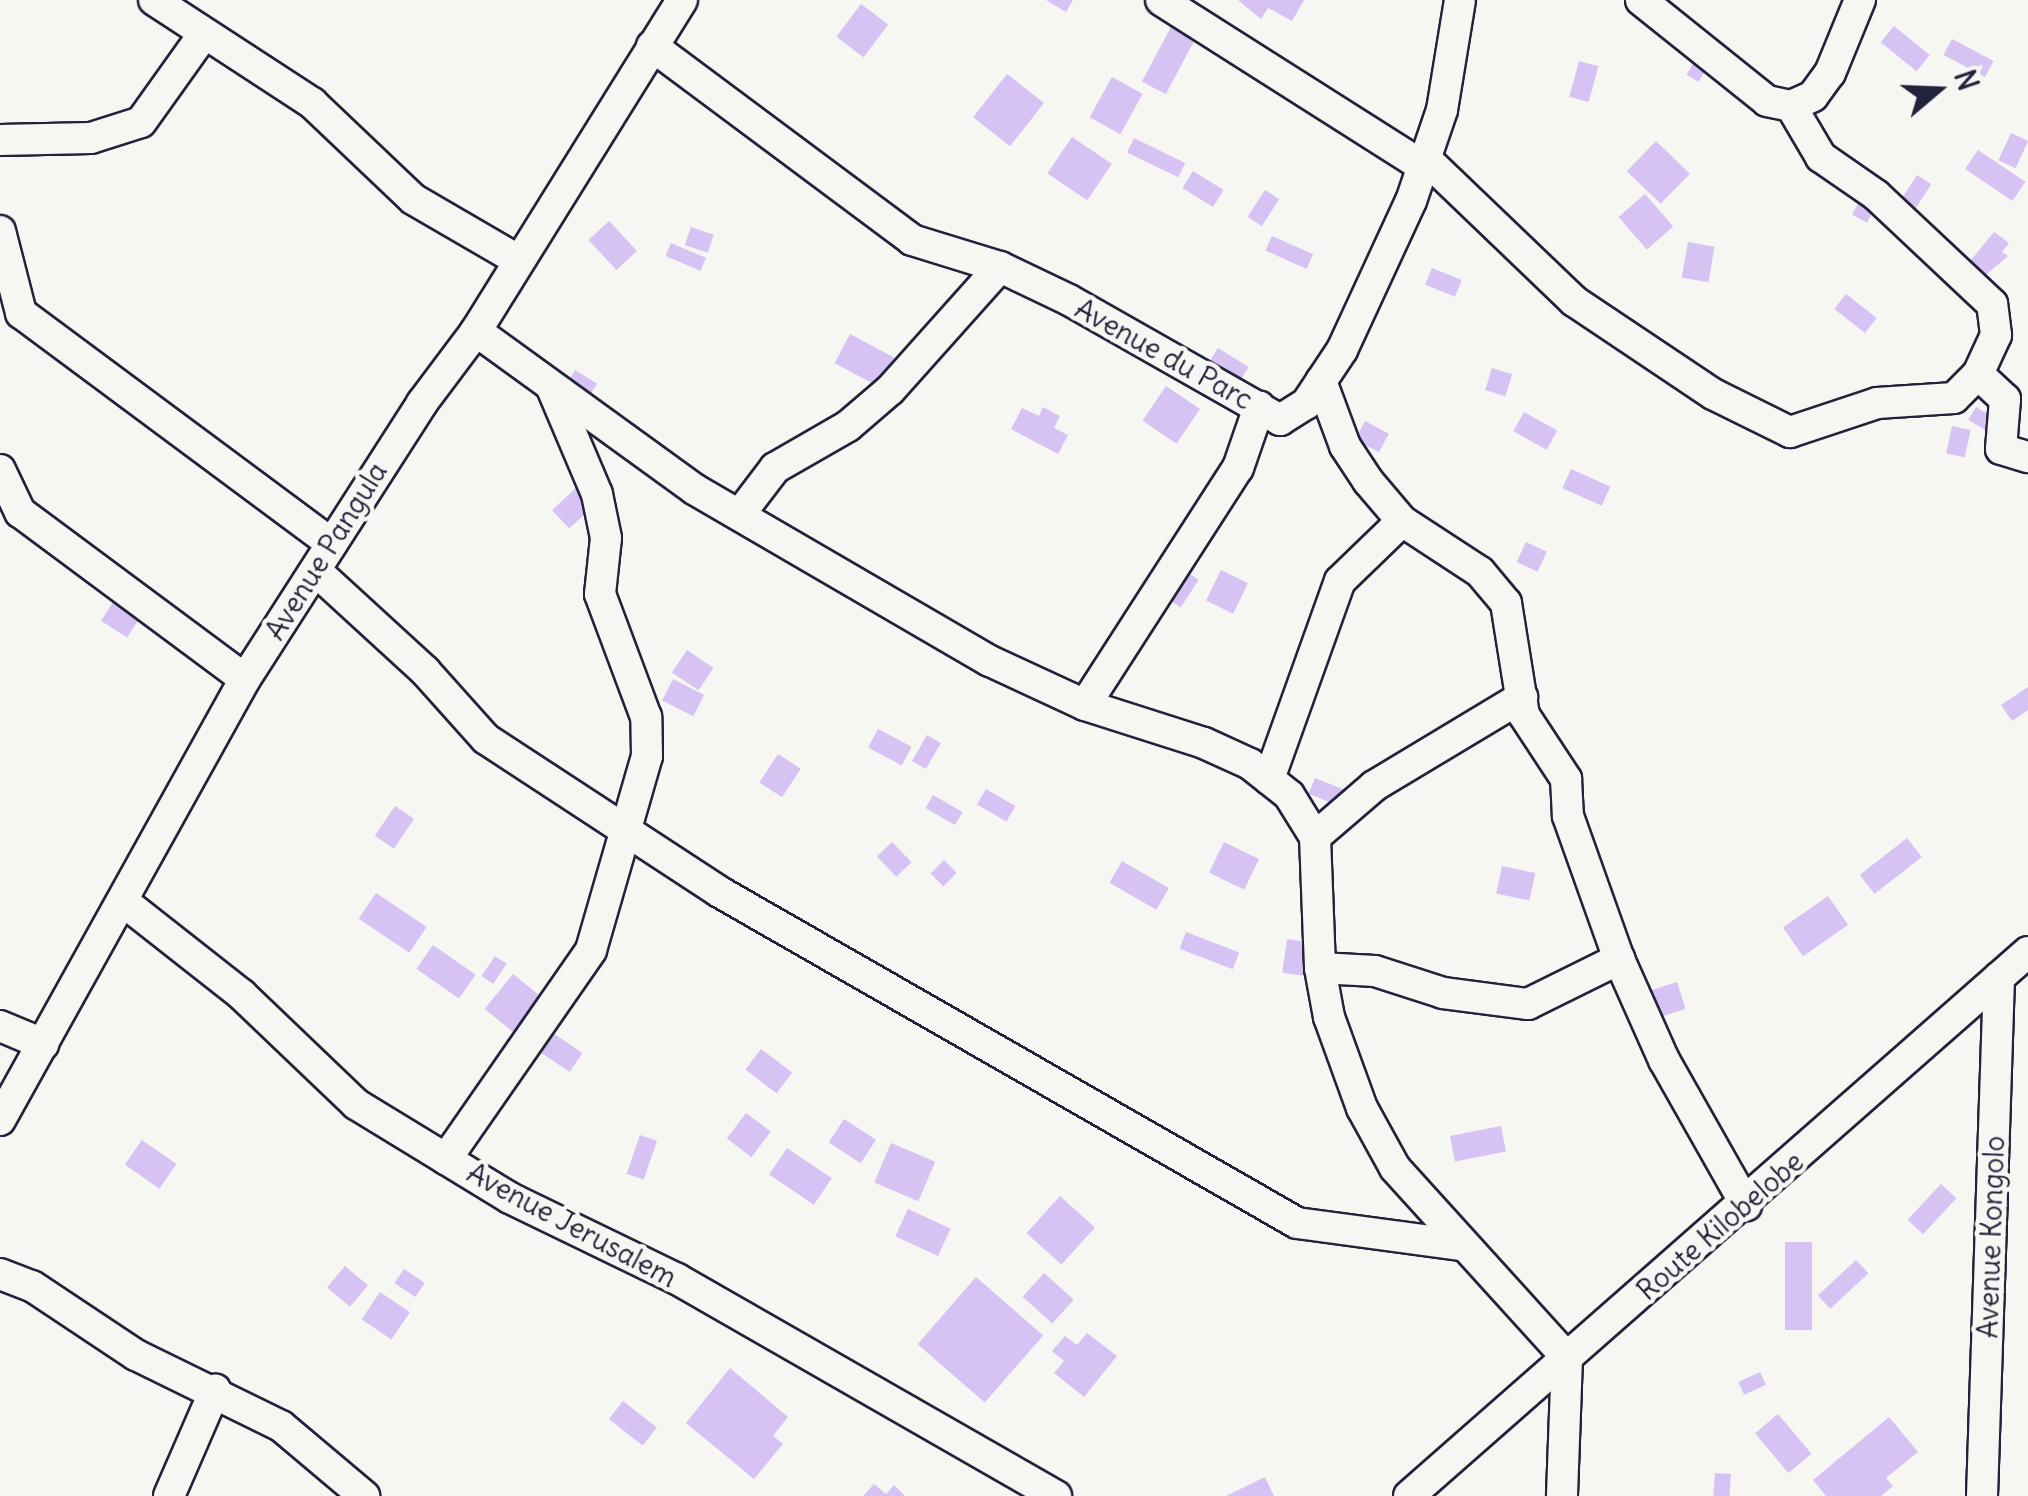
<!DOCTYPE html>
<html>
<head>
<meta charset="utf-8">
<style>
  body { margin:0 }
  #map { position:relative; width:2028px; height:1496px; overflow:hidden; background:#f6f6f2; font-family:Delius,sans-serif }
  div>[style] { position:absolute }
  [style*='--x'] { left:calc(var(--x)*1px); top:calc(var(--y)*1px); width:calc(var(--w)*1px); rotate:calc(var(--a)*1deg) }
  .building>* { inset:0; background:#d6c2f3; transform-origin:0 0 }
  .roads { filter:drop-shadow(2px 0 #22223b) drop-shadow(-2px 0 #22223b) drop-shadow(0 2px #22223b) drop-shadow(0 -2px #22223b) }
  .street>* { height:30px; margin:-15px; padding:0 15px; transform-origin:15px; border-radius:15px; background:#f6f6f2 }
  span { translate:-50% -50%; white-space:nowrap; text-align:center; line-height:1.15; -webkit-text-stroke:9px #f6f6f2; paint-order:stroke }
  .street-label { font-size:28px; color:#22223b }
  .north { position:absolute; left:1888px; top:40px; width:100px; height:100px; -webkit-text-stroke:8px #f6f6f2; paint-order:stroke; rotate:71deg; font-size:28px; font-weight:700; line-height:40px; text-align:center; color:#22223b }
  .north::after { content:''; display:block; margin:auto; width:35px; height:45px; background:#22223b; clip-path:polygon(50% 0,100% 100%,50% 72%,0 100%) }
</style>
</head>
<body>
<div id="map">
  <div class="building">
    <div style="clip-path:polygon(1046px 0,1073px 0,1066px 12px)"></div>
    <div style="clip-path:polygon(1238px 0,1304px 0,1292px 21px,1268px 8px,1261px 19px)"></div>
    <div style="left:861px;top:4px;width:34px;height:41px;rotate:37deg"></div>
    <div style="left:1172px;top:25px;width:27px;height:64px;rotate:28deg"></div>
    <div style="left:1894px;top:26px;width:46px;height:21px;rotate:39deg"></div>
    <div style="left:1952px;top:39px;width:47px;height:18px;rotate:28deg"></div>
    <div style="left:1695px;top:60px;width:14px;height:17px;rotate:30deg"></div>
    <div style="left:1579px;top:61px;width:20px;height:37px;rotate:15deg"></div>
    <div style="left:1007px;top:74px;width:47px;height:55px;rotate:38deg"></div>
    <div style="left:1112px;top:77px;width:35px;height:46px;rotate:29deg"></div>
    <div style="left:2011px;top:133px;width:19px;height:30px;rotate:25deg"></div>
    <div style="left:1072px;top:137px;width:48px;height:44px;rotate:34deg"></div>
    <div style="left:1134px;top:138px;width:57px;height:16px;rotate:26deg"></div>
    <div style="left:1656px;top:141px;width:47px;height:42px;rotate:44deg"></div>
    <div style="left:1978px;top:150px;width:57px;height:23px;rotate:34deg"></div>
    <div style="left:1193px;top:171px;width:36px;height:20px;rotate:32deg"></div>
    <div style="left:1917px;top:175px;width:17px;height:32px;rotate:33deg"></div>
    <div style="left:1265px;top:190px;width:17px;height:32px;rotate:33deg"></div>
    <div style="left:1645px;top:194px;width:43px;height:35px;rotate:49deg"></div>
    <div style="left:1861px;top:198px;width:17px;height:19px;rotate:28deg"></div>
    <div style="left:609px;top:221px;width:41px;height:28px;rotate:47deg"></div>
    <div style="left:691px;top:227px;width:24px;height:19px;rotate:19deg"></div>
    <div style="clip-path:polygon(1994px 232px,2009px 243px,2002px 252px,2008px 256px,1981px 279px,1966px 266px)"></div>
    <div style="left:1272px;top:236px;width:45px;height:16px;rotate:24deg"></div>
    <div style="left:1688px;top:242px;width:27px;height:36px;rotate:10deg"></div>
    <div style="left:671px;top:243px;width:38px;height:14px;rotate:23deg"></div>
    <div style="left:1432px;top:268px;width:32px;height:18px;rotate:22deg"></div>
    <div style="left:1846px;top:294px;width:39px;height:19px;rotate:38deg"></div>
    <div style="left:850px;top:334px;width:50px;height:33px;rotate:28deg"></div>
    <div style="left:1218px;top:348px;width:36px;height:22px;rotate:32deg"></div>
    <div style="left:1492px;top:368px;width:21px;height:23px;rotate:17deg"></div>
    <div style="left:575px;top:370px;width:26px;height:18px;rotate:32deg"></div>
    <div style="left:1166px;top:386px;width:41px;height:42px;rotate:34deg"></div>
    <div style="clip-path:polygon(1043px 407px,1060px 416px,1054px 428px,1068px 435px,1058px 454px,1011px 429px,1022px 408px,1039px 416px)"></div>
    <div style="left:1976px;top:407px;width:29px;height:15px;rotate:31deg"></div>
    <div style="left:1524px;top:412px;width:38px;height:22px;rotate:29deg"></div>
    <div style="left:1365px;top:421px;width:27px;height:21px;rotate:28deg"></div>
    <div style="left:1952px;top:426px;width:19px;height:28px;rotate:12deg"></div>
    <div style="left:1571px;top:469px;width:43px;height:21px;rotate:24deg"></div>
    <div style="left:577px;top:487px;width:25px;height:34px;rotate:47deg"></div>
    <div style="left:1526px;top:542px;width:23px;height:22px;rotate:25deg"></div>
    <div style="left:1176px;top:565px;width:27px;height:33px;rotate:33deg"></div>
    <div style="left:1221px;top:570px;width:30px;height:34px;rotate:26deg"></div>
    <div style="left:119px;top:593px;width:31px;height:33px;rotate:33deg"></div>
    <div style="left:687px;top:650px;width:32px;height:27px;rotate:34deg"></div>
    <div style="left:673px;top:679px;width:35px;height:24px;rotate:27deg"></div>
    <div style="clip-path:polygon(2028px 687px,2028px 710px,2012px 721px,2001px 705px)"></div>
    <div style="left:878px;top:729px;width:38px;height:21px;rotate:28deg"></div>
    <div style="left:927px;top:735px;width:16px;height:30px;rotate:30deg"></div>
    <div style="left:778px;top:754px;width:27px;height:34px;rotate:33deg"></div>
    <div style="left:1315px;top:778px;width:37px;height:17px;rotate:22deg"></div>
    <div style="left:986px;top:789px;width:34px;height:18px;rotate:30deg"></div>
    <div style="left:933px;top:795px;width:34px;height:15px;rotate:30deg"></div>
    <div style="left:395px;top:806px;width:23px;height:36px;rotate:34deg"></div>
    <div style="left:1907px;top:838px;width:24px;height:60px;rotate:52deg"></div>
    <div style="left:892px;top:842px;width:28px;height:21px;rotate:46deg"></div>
    <div style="left:1224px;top:842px;width:39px;height:34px;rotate:26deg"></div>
    <div style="left:944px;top:860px;width:18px;height:19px;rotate:45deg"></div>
    <div style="left:1122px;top:861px;width:54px;height:25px;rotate:30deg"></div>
    <div style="left:1502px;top:866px;width:34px;height:28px;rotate:12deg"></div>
    <div style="left:376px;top:893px;width:61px;height:31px;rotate:34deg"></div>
    <div style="left:1828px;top:896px;width:35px;height:55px;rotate:55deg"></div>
    <div style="left:1186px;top:932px;width:57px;height:18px;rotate:21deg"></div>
    <div style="left:1287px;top:939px;width:21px;height:34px;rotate:8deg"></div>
    <div style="left:433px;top:945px;width:52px;height:29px;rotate:35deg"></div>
    <div style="left:495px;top:956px;width:14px;height:24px;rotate:34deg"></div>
    <div style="left:513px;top:974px;width:46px;height:45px;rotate:39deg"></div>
    <div style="left:1677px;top:982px;width:28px;height:35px;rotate:72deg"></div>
    <div style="left:541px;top:1025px;width:50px;height:23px;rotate:34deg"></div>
    <div style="left:761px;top:1049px;width:39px;height:26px;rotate:37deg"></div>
    <div style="left:746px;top:1113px;width:31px;height:32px;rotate:37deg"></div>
    <div style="left:844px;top:1119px;width:38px;height:28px;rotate:33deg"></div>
    <div style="left:1501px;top:1126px;width:26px;height:52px;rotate:79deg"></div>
    <div style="left:640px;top:1135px;width:18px;height:41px;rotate:19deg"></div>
    <div style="left:142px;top:1140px;width:42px;height:30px;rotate:35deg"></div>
    <div style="left:891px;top:1143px;width:48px;height:43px;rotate:23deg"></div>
    <div style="left:787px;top:1148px;width:54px;height:32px;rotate:34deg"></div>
    <div style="left:1941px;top:1184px;width:21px;height:49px;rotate:43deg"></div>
    <div style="left:1060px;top:1196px;width:47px;height:50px;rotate:42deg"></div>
    <div style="left:908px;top:1209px;width:47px;height:30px;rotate:25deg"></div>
    <div style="left:1785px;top:1242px;width:27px;height:88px"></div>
    <div style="left:1856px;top:1260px;width:18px;height:52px;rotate:47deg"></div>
    <div style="left:345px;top:1266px;width:30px;height:28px;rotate:40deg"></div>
    <div style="left:404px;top:1269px;width:25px;height:17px;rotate:34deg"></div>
    <div style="left:1044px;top:1273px;width:40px;height:32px;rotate:42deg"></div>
    <div style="left:976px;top:1277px;width:89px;height:89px;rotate:41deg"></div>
    <div style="left:380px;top:1292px;width:36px;height:33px;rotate:34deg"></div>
    <div style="clip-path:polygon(1087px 1333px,1117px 1356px,1084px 1397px,1054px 1373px,1064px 1361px,1052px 1351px,1065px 1336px,1077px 1345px)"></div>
    <div style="clip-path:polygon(730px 1368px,788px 1417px,773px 1436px,783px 1444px,754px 1479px,686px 1423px)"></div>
    <div style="left:1760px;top:1372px;width:14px;height:24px;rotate:65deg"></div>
    <div style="left:623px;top:1401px;width:43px;height:23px;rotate:38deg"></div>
    <div style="left:1778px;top:1414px;width:52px;height:30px;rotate:50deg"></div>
    <div style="clip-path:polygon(1889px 1417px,1918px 1452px,1886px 1478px,1893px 1486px,1881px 1496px,1826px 1496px,1813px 1480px)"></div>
    <div style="left:1715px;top:1473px;width:16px;height:23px;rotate:4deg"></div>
    <div style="clip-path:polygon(1265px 1477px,1274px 1496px,1226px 1496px)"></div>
    <div style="clip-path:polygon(874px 1484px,886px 1494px,894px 1485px,905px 1496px,863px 1496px)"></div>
  </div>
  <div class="roads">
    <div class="street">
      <div style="--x:154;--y:0;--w:189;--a:33.1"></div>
      <div style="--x:312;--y:103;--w:139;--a:43.5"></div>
      <div style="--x:413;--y:199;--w:121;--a:30.2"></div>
      <div style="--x:1161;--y:0;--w:312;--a:32.4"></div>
      <div style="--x:1641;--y:0;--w:161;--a:38.7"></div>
      <div style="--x:1767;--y:101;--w:25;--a:12"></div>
      <div style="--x:1791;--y:106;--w:24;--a:-24"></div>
      <div style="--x:1813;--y:96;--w:29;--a:-54"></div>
      <div style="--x:1830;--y:73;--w:79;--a:-67.7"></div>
      <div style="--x:652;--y:46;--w:324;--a:36.7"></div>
      <div style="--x:912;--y:240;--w:92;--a:17.1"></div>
      <div style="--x:1000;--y:267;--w:76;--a:25.6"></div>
      <div style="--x:1069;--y:300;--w:243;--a:29.6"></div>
      <div style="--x:1280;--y:420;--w:31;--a:-32"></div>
      <div style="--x:1306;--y:404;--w:65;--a:-56.3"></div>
      <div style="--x:1342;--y:350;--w:164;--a:-65.2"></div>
      <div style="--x:1411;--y:201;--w:96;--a:-71.2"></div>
      <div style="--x:1442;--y:110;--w:111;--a:-80.7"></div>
      <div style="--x:0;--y:140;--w:91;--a:-1.3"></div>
      <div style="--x:91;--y:138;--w:52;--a:-17.7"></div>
      <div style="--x:141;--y:122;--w:107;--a:-54.5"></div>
      <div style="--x:1427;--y:160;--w:204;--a:43.8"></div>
      <div style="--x:1574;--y:301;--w:167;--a:33.8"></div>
      <div style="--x:1713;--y:394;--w:86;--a:26.3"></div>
      <div style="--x:1790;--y:432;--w:92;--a:-18.4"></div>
      <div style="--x:1877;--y:403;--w:77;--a:-3.7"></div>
      <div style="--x:1954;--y:398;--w:34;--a:-45"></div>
      <div style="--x:1978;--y:374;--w:43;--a:-65.2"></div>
      <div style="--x:1996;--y:335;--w:31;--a:-97"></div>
      <div style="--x:1992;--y:304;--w:159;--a:-136.8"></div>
      <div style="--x:1876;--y:195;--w:67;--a:-145.4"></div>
      <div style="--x:1821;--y:157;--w:59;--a:-120.5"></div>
      <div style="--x:0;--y:231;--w:85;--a:75.6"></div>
      <div style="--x:21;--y:313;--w:387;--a:36.6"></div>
      <div style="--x:476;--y:331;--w:269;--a:35.9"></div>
      <div style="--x:694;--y:489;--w:342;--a:30.2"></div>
      <div style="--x:990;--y:661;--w:105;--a:24.9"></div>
      <div style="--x:1085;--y:705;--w:125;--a:17.7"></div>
      <div style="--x:1204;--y:743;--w:51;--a:24.5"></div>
      <div style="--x:1250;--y:764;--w:50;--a:38.5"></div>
      <div style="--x:1289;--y:795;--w:49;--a:58.2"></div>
      <div style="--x:1315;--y:837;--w:131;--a:87.8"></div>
      <div style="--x:1320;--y:968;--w:50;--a:79.6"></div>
      <div style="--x:1329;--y:1017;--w:97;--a:70.1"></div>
      <div style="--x:1362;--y:1108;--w:68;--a:61.2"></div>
      <div style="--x:1395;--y:1168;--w:256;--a:47.8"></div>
      <div style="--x:1567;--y:1358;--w:138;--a:92.1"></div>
      <div style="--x:1978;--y:374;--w:37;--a:43"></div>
      <div style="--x:2005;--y:399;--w:50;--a:94.6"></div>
      <div style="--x:2001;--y:449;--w:28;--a:17"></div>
      <div style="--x:1321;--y:381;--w:69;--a:69.7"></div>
      <div style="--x:1345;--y:446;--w:42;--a:56.7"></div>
      <div style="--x:1368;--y:481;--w:52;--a:49.6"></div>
      <div style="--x:1402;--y:521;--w:93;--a:33.2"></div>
      <div style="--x:1480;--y:572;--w:40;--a:50"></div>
      <div style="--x:1506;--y:603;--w:113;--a:80.9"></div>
      <div style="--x:1524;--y:715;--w:77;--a:56.7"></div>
      <div style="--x:1566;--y:779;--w:37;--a:87"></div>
      <div style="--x:1568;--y:816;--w:152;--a:70.4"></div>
      <div style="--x:1619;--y:959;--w:111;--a:66"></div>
      <div style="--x:1664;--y:1060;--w:167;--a:60.5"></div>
      <div style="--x:0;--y:470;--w:47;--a:64.5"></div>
      <div style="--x:20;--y:512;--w:280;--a:36.6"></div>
      <div style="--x:740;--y:514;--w:58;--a:-52.7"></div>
      <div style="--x:775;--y:468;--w:84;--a:-29.9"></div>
      <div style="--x:848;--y:426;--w:55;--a:-40.6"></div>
      <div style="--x:890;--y:390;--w:165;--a:-48.2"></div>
      <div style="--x:316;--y:571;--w:148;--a:42.5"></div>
      <div style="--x:425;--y:671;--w:91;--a:48.1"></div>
      <div style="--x:486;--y:739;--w:277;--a:33.2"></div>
      <div style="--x:718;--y:891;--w:667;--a:29.83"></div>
      <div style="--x:1297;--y:1223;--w:164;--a:7.7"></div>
      <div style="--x:1085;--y:705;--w:282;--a:-57.2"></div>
      <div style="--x:1238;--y:468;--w:65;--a:-71"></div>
      <div style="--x:1269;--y:779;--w:210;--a:-70.3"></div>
      <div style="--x:1340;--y:581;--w:86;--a:-44.1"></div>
      <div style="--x:1315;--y:837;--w:78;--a:-40.8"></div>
      <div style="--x:1374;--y:786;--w:173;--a:-31"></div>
      <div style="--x:124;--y:902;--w:150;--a:38.2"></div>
      <div style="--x:242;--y:995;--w:158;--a:43.7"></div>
      <div style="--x:356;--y:1104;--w:180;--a:31.4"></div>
      <div style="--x:510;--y:1198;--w:186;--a:25.9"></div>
      <div style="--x:677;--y:1279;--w:437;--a:29.8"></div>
      <div style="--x:1320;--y:968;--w:55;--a:3.1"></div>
      <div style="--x:1375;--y:971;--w:71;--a:17.9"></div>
      <div style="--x:1443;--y:993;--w:86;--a:7.4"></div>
      <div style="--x:1528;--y:1004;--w:102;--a:-26.3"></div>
      <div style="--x:0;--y:1026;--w:47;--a:22.7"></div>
      <div style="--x:0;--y:1120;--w:504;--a:-60.95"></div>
      <div style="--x:245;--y:679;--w:328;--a:-57.3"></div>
      <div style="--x:422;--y:403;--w:90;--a:-53.1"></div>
      <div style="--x:476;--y:331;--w:390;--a:-58.1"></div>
      <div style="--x:446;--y:1159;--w:254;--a:-55.2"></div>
      <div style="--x:591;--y:950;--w:202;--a:-73.9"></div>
      <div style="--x:647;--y:756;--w:39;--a:-91"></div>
      <div style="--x:646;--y:717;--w:131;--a:-110.5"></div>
      <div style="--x:600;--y:594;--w:56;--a:-83.9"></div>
      <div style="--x:606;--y:538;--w:45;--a:-101.6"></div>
      <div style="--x:597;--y:494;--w:115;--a:-113"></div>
      <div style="--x:0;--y:1274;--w:34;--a:21"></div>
      <div style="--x:32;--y:1286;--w:125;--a:33.6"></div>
      <div style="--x:136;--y:1355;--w:161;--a:26.1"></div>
      <div style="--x:281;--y:1426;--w:109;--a:40.1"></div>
      <div style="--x:169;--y:1496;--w:116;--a:-66.5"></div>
      <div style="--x:1409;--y:1496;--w:824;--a:-41.31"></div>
      <div style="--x:1982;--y:1496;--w:519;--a:-88.12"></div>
    </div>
  </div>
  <div class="street-label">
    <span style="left:1164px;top:354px;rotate:29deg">Avenue du Parc</span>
    <span style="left:326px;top:551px;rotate:-58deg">Avenue Pangula</span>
    <span style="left:572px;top:1225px;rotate:28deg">Avenue Jerusalem</span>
    <span style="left:1720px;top:1226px;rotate:-41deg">Route Kilobelobe</span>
    <span style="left:1991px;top:1237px;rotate:-88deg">Avenue Kongolo</span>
  </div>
  <div class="north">N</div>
</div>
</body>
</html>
